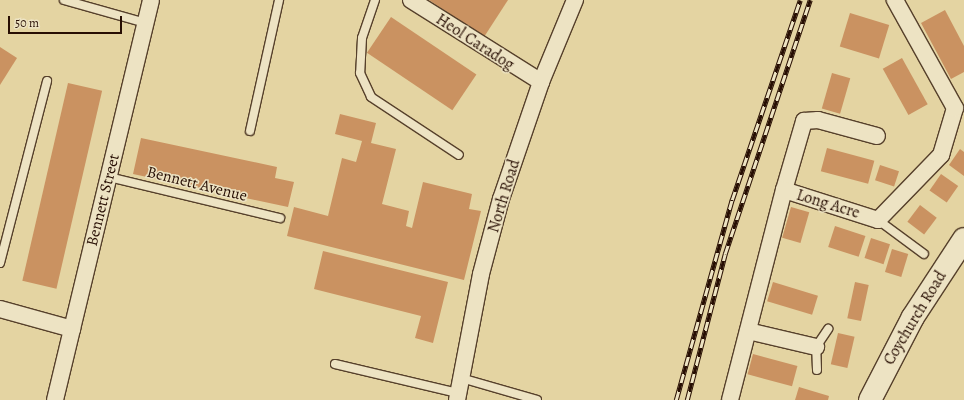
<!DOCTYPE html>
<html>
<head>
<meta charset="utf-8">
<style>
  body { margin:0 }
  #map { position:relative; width:964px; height:400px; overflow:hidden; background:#e4d4a2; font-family:Alegreya,serif }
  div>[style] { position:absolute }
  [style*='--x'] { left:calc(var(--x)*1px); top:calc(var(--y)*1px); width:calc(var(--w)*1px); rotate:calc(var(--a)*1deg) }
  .building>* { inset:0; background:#ca9261; transform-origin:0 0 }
  .roads { filter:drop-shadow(1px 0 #56402b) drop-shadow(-1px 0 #56402b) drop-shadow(0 1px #56402b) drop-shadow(0 -1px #56402b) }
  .service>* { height:8px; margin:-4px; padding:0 4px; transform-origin:4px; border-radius:4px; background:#ede3c3 }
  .minor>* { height:16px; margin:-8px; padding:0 8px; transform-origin:8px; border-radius:8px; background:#ede3c3 }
  .secondary>* { height:22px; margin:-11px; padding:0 11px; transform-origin:11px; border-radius:11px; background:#ede3c3 }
  .rail>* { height:4.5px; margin-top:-2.25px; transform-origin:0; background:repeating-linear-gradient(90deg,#ede3c3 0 9px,#270e03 0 18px); box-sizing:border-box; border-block:1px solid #270e03 }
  span { translate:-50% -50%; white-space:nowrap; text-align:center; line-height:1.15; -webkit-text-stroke:3px #ede3c3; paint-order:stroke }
  .street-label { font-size:16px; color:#270e03 }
  .scale { position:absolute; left:8px; top:16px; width:114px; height:18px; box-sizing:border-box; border:2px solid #270e03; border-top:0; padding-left:5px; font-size:12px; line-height:14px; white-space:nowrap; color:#270e03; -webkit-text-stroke:3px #ede3c3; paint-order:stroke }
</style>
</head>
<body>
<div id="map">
  <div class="building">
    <div style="clip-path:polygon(429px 0,508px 0,484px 37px)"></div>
    <div style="clip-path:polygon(945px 10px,964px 46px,964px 72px,951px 79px,921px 23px)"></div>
    <div style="left:850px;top:13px;width:41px;height:35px;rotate:17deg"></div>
    <div style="left:391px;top:17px;width:103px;height:43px;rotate:34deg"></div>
    <div style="clip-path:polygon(0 47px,17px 58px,0 85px)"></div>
    <div style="left:902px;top:58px;width:53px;height:22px;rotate:61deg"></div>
    <div style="left:832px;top:73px;width:19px;height:37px;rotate:16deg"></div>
    <div style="left:68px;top:83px;width:35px;height:203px;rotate:13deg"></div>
    <div style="clip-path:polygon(340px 114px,376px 123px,371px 143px,396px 149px,382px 204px,409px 211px,406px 226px,412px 228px,423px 182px,472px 194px,469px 209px,481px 211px,464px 280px,287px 236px,294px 207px,328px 216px,342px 158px,356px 162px,362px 141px,335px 134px)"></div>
    <div style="clip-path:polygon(141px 138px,277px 167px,275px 178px,294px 182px,288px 207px,133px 174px)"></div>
    <div style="left:827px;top:148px;width:49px;height:24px;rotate:15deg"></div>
    <div style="clip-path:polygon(960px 149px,964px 152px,964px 176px,949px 165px)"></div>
    <div style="left:880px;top:165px;width:20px;height:16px;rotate:18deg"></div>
    <div style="left:941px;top:174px;width:21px;height:20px;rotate:35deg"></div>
    <div style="left:920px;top:205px;width:21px;height:21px;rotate:37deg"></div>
    <div style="left:791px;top:207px;width:19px;height:32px;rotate:16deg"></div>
    <div style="left:835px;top:226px;width:32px;height:22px;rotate:18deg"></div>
    <div style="left:871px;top:238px;width:20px;height:21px;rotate:18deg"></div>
    <div style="left:892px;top:249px;width:17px;height:24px;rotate:17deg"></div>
    <div style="clip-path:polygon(323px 251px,448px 282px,433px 343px,415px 338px,421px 316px,314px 289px)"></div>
    <div style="left:773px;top:282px;width:47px;height:20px;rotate:17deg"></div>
    <div style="left:855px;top:282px;width:14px;height:37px;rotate:12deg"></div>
    <div style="left:838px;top:333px;width:17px;height:32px;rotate:13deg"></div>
    <div style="left:753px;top:354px;width:46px;height:21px;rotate:15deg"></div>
    <div style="clip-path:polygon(799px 387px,829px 396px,828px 400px,795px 400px)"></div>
  </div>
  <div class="roads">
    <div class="service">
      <div style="--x:64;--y:0;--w:85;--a:15.7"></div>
      <div style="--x:375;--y:0;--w:40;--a:108.9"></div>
      <div style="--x:362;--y:38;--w:35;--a:93"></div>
      <div style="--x:360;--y:73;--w:26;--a:65"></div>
      <div style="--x:371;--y:97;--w:105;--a:33.4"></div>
      <div style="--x:250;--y:131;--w:134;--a:-77.5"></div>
      <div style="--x:109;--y:177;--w:176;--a:13.5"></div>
      <div style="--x:878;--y:220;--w:57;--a:36.5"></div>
      <div style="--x:0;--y:263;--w:188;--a:-75.5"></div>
      <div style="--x:335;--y:364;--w:126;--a:13.3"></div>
      <div style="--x:817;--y:370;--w:23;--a:-92"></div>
      <div style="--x:816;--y:347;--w:22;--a:-56"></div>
      <div style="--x:461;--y:378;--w:79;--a:16.1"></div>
    </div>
    <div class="minor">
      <div style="--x:411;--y:0;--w:154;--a:32.2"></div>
      <div style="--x:784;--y:190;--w:72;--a:-73.8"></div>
      <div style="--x:804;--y:121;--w:14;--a:-4"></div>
      <div style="--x:818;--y:120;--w:61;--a:15.2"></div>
      <div style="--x:0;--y:309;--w:75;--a:15.5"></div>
      <div style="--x:748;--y:331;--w:70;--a:13.2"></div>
      <div style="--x:55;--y:400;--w:411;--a:-76.5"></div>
      <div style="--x:457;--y:400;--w:128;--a:-79.2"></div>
      <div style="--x:481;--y:274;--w:78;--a:-75.1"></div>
      <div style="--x:501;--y:199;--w:124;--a:-71.1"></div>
      <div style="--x:541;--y:82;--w:89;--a:-67.5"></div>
      <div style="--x:730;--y:400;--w:217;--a:-75.6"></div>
      <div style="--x:784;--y:190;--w:99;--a:17.7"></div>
      <div style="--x:878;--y:220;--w:91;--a:-45.9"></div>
      <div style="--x:941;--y:155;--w:49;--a:-73.4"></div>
      <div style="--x:955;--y:108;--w:124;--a:-119.1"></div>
    </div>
    <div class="secondary">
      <div style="--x:870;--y:400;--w:93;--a:-62.6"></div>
      <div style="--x:913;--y:317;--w:93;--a:-56.8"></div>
    </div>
  </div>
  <div class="rail">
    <div style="--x:676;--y:400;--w:208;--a:-74.4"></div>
    <div style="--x:732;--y:200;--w:211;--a:-71.2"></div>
    <div style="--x:687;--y:400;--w:151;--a:-75.4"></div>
    <div style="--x:725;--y:254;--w:268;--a:-71.5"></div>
  </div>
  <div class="street-label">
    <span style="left:475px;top:42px;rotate:33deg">Heol Caradog</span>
    <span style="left:197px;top:184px;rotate:14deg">Bennett Avenue</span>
    <span style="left:504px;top:196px;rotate:-73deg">North Road</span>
    <span style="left:103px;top:200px;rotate:-76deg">Bennett Street</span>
    <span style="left:828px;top:204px;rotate:17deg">Long Acre</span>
    <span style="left:915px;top:318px;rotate:-59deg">Coychurch Road</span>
  </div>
  <div class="scale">50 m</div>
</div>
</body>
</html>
